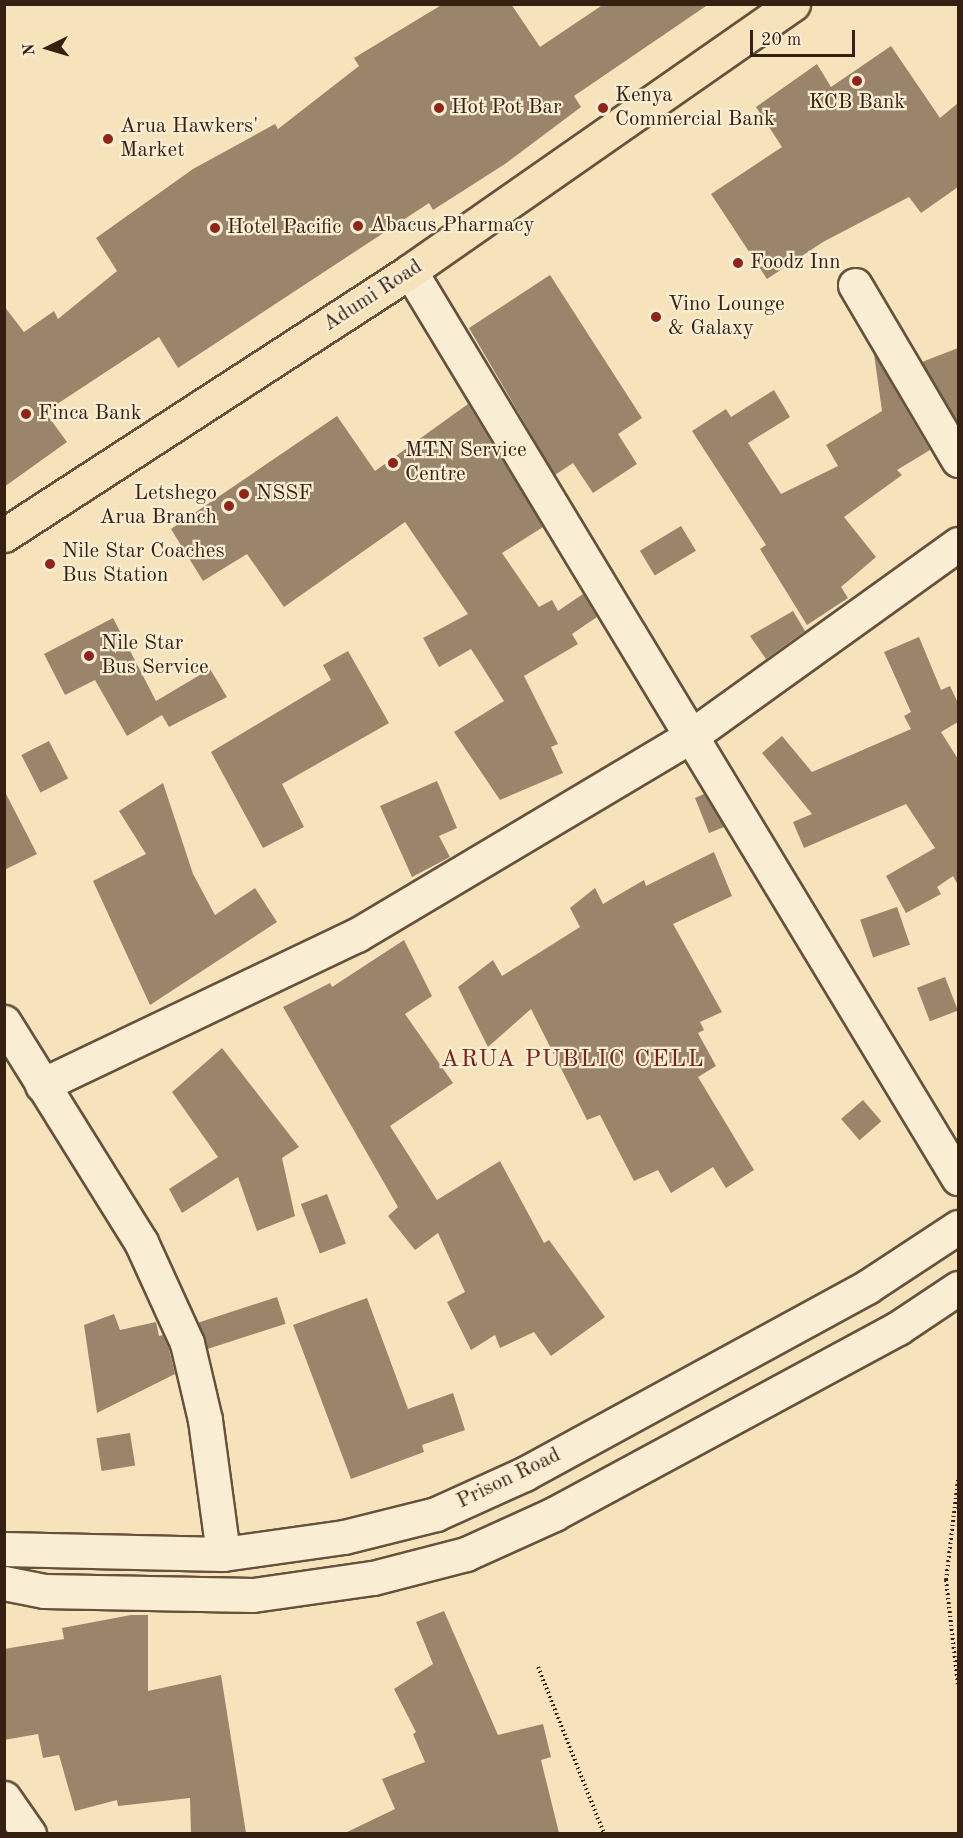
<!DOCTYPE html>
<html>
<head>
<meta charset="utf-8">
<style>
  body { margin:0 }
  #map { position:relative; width:963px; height:1838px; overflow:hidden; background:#f6e3bb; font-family:"Old Standard TT",serif }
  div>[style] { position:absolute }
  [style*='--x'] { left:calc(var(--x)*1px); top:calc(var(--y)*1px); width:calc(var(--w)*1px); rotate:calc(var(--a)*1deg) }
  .building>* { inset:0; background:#9a856a; transform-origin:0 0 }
  .path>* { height:4px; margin-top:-2px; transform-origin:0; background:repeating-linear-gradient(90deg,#362012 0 1.5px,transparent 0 4.5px) }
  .roads { filter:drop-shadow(2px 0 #66513c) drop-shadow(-2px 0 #66513c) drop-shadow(0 2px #66513c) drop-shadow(0 -2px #66513c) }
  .minor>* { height:33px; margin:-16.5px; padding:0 16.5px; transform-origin:16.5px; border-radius:16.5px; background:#f9edd3 }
  .major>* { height:33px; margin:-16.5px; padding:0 16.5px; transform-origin:16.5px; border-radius:16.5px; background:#f6e3bb }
  .dots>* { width:16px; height:16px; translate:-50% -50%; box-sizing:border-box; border:3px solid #f9edd3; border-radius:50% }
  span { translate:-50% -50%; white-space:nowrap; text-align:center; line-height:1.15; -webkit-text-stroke:4.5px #f9edd3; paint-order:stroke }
  .poi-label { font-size:21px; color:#362012 }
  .left { translate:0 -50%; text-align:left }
  .right { translate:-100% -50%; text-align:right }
  .street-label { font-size:21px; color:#362012 }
  .quarter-label { font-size:24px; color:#7a1f14; letter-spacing:1.5px }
  .frame { position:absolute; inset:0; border:6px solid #362012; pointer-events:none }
  .north { position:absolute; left:18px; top:18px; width:60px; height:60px; -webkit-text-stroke:4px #f9edd3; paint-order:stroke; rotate:265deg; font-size:16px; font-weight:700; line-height:24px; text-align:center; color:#362012 }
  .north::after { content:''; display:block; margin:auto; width:21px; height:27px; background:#362012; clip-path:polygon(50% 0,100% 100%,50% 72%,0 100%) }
  .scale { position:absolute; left:750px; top:30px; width:105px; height:27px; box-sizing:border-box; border:3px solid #362012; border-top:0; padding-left:8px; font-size:18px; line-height:21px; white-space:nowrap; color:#362012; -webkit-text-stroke:4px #f9edd3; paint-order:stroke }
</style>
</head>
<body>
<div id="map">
  <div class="building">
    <div style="clip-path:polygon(443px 4px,511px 4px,540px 47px,604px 4px,709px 4px,574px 96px,581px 107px,505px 164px,433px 210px,429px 203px,178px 368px,159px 337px,45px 412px,67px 442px,4px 487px,4px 306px,24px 332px,54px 311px,58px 319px,117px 271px,96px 238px,193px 169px,275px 124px,278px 129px,359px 66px,354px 58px)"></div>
    <div style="clip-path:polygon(891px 46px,940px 118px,958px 103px,958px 187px,921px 213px,909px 197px,823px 242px,767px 279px,711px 194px,782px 147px,756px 107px,817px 64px,831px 87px)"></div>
    <div style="clip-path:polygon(550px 275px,642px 418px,618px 434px,637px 464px,593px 493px,573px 463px,555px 475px,469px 328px)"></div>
    <div style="clip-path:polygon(958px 348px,958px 424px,922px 362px)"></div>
    <div style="clip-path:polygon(874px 354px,930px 450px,897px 470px,902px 475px,844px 517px,876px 557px,841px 587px,848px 598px,807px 625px,760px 549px,766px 545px,692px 431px,726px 409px,731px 417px,774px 390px,790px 417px,748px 443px,781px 494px,838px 466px,826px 445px,882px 411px)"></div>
    <div style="clip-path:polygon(468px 404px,543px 527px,502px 553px,539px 607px,552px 600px,558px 611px,583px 594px,597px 617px,572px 634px,578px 644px,524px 676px,558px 744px,551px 747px,563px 773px,500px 800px,454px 732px,504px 701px,471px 649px,439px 667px,423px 638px,468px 614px,405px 522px,284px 607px,247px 554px,203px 581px,171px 529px,337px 416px,375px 471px)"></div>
    <div style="left:681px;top:526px;width:29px;height:48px;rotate:59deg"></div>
    <div style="clip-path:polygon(793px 611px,805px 631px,766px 659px,750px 636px)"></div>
    <div style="clip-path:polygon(113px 618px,156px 701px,210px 669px,227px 697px,169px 727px,162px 715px,127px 736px,95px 680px,65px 695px,44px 654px)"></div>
    <div style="clip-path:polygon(919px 637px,941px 690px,950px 686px,958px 703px,958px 722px,941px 732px,958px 759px,958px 885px,953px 876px,937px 887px,941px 894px,906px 913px,886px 876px,935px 848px,906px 804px,804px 848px,793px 822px,812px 814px,762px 753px,782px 736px,812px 772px,911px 729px,904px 716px,911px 712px,884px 652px)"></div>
    <div style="clip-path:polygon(348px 651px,389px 723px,282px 784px,304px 827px,263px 848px,211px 752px,331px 680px,323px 665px)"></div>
    <div style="left:49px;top:741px;width:42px;height:31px;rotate:63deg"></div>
    <div style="clip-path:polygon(437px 781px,457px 828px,439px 836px,450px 857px,412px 877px,380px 806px)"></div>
    <div style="clip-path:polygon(163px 783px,193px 874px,215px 915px,255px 888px,277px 922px,150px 1005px,93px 881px,146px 854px,119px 811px)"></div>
    <div style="clip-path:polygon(4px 790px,37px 854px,4px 870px)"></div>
    <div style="clip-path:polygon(704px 794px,724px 827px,709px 833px,695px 798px)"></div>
    <div style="clip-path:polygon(714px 852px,732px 896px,673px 924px,722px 1012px,700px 1022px,704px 1030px,698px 1033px,716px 1066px,698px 1077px,754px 1170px,726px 1188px,713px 1167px,671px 1193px,658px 1170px,634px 1181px,600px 1115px,587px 1120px,531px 1009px,488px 1047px,458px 987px,493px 960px,502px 976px,580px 927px,570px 908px,595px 888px,603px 904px,644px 880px,646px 886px)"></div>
    <div style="left:897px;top:907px;width:40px;height:39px;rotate:71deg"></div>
    <div style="clip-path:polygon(404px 940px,432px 996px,405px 1014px,453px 1083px,390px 1126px,437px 1200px,500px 1161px,544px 1243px,549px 1240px,605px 1317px,551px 1356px,534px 1332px,500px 1348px,495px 1335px,471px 1350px,447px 1302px,465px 1292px,438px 1233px,415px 1250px,388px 1216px,398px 1207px,283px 1007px,330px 983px,332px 987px)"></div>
    <div style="left:945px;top:977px;width:36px;height:30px;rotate:69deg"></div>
    <div style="clip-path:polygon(222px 1048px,299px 1147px,282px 1158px,295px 1216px,257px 1231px,238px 1177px,182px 1213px,169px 1189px,218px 1157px,172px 1092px)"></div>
    <div style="left:863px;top:1100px;width:28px;height:29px;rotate:49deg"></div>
    <div style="left:327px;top:1194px;width:53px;height:28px;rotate:69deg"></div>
    <div style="left:277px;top:1297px;width:28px;height:83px;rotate:72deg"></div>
    <div style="clip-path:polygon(367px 1298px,408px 1409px,453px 1393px,465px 1430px,422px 1445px,424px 1452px,351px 1479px,293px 1325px)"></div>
    <div style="clip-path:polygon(114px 1314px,120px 1330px,156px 1322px,159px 1336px,163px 1335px,169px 1349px,175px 1374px,97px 1413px,84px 1325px)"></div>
    <div style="left:130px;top:1433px;width:33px;height:34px;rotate:81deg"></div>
    <div style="clip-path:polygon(444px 1611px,498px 1735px,543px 1724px,551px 1757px,541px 1760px,559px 1833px,345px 1833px,395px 1809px,382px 1779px,425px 1762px,413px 1734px,416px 1732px,394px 1689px,433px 1664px,416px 1622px)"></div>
    <div style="clip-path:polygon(131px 1615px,148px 1615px,148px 1691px,221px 1675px,246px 1833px,191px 1833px,190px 1798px,118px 1806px,117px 1800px,75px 1811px,59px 1755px,43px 1758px,38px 1734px,4px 1740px,4px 1649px,64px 1639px,62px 1628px)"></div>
  </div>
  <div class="path">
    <div style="--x:958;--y:1480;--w:101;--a:96.8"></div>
    <div style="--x:946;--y:1580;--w:107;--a:83.5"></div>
    <div style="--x:538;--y:1667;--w:180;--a:68.4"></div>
  </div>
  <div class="roads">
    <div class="minor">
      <div style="--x:410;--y:271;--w:1060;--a:58.86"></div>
      <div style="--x:855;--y:285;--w:203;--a:59.5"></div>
      <div style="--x:4;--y:1022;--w:259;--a:58.1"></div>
      <div style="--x:141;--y:1242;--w:111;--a:65.5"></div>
      <div style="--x:187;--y:1343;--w:79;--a:76.8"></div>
      <div style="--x:205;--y:1420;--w:135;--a:82.3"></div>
      <div style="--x:42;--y:1085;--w:349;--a:-25.5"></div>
      <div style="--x:357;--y:935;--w:389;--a:-30.8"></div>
      <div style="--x:691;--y:736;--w:329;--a:-35.7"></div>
      <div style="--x:4;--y:1549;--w:219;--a:1.3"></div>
      <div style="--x:223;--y:1554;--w:122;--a:-8"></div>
      <div style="--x:344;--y:1537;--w:95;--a:-14"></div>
      <div style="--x:436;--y:1514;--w:97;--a:-24.4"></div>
      <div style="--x:524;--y:1474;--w:391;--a:-28.6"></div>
      <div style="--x:867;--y:1287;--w:109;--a:-33.4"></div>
      <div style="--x:4;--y:1583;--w:41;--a:11.3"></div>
      <div style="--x:44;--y:1591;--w:209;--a:1.1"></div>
      <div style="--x:253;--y:1595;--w:121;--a:-8.1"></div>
      <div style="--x:373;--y:1578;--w:96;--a:-14.5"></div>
      <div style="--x:466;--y:1554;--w:97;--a:-24.4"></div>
      <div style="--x:554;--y:1514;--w:391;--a:-28.4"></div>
      <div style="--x:898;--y:1328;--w:72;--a:-33.7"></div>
      <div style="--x:4;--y:1798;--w:44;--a:55.2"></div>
    </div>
    <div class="major">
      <div style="--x:4;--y:535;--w:484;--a:-33"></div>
      <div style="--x:410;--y:271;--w:467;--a:-34.9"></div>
    </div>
  </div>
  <div class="dots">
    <div style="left:857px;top:81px;background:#8f2418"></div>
    <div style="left:439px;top:108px;background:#8f2418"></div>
    <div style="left:603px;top:108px;background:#8f2418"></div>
    <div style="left:108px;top:139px;background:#8f2418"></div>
    <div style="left:358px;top:226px;background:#8f2418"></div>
    <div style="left:215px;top:228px;background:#8f2418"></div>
    <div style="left:738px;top:263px;background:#8f2418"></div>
    <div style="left:656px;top:317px;background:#8f2418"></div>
    <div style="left:26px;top:414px;background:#8f2418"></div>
    <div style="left:393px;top:463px;background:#8f2418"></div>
    <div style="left:244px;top:494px;background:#8f2418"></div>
    <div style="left:229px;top:506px;background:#8f2418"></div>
    <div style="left:50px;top:564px;background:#8f2418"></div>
    <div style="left:89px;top:656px;background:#8f2418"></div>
  </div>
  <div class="poi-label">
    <span class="left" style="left:615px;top:108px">Kenya<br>Commercial Bank</span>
    <span style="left:857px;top:103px">KCB Bank</span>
    <span class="left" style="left:451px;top:108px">Hot Pot Bar</span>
    <span class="left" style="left:120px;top:139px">Arua Hawkers'<br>Market</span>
    <span class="left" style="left:370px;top:226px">Abacus Pharmacy</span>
    <span class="left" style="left:227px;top:228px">Hotel Pacific</span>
    <span class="left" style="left:750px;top:263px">Foodz Inn</span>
    <span class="left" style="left:668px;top:317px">Vino Lounge<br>&amp; Galaxy</span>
    <span class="left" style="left:38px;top:414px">Finca Bank</span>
    <span class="left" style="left:405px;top:463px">MTN Service<br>Centre</span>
    <span class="right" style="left:217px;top:506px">Letshego<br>Arua Branch</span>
    <span class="left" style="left:256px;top:494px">NSSF</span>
    <span class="left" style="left:62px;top:564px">Nile Star Coaches<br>Bus Station</span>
    <span class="left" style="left:101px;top:656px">Nile Star<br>Bus Service</span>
  </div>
  <div class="street-label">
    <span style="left:373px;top:296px;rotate:-33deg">Adumi Road</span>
    <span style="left:509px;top:1479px;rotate:-26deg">Prison Road</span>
  </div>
  <div class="quarter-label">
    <span style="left:573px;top:1061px">ARUA PUBLIC CELL</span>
  </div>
  <div class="frame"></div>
  <div class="north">N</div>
  <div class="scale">20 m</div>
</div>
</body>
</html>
